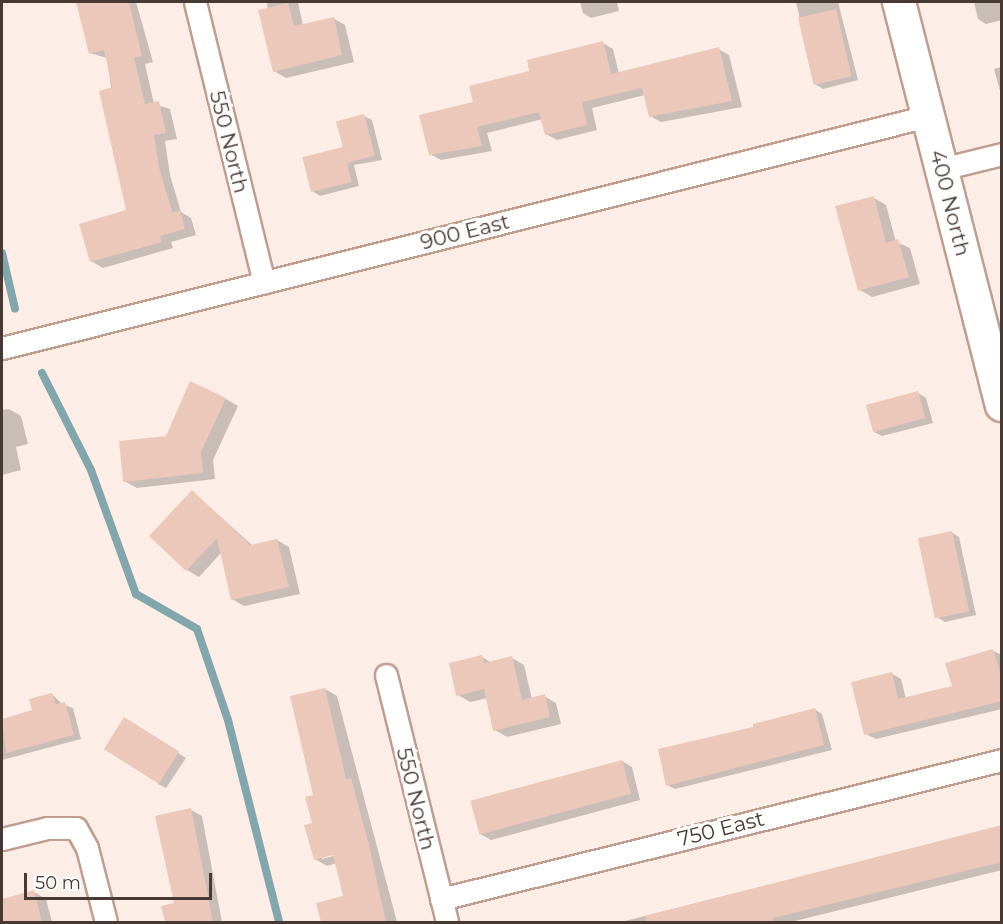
<!DOCTYPE html>
<html>
<head>
<meta charset="utf-8">
<style>
  body { margin:0 }
  #map { position:relative; width:1003px; height:924px; overflow:hidden; background:#fcede7; font-family:Montserrat,sans-serif }
  div>[style] { position:absolute }
  [style*='--x'] { left:calc(var(--x)*1px); top:calc(var(--y)*1px); width:calc(var(--w)*1px); rotate:calc(var(--a)*1deg) }
  .shadow>* { inset:0; background:#0003 }
  .stream>* { height:8px; margin:-4px; padding:0 4px; transform-origin:4px; border-radius:4px; background:#81a6ac }
  .building>* { inset:0; background:#ebc8b9; transform-origin:0 0 }
  .roads { filter:drop-shadow(2px 0 #bf9e90) drop-shadow(-2px 0 #bf9e90) drop-shadow(0 2px #bf9e90) drop-shadow(0 -2px #bf9e90) }
  .minor>* { height:21px; margin:-10.5px; padding:0 10.5px; transform-origin:10.5px; border-radius:10.5px; background:#fff }
  .secondary>* { height:32px; margin:-16px; padding:0 16px; transform-origin:16px; border-radius:16px; background:#fff }
  span { translate:-50% -50%; white-space:nowrap; text-align:center; line-height:1.15; -webkit-text-stroke:6px #fff; paint-order:stroke }
  .street-label { font-size:21px; color:#473933 }
  .frame { position:absolute; inset:0; border:3px solid #473933; pointer-events:none }
  .scale { position:absolute; left:24px; top:873px; width:188px; height:27px; box-sizing:border-box; border:3px solid #473933; border-top:0; padding-left:8px; font-size:18px; line-height:21px; white-space:nowrap; color:#473933; -webkit-text-stroke:4px #fff; paint-order:stroke }
</style>
</head>
<body>
<div id="map">
  <div class="shadow">
    <div style="clip-path:polygon(77px 2px,136px 2px,153px 62px,145px 64px,154px 104px,170px 109px,177px 139px,165px 141px,170px 175px,181px 212px,191px 218px,196px 235px,171px 242px,173px 248px,103px 268px,91px 261px,128px 211px,107px 58px,90px 53px)"></div>
    <div style="clip-path:polygon(267px 2px,298px 2px,303px 25px,333px 18px,345px 25px,354px 62px,286px 78px,274px 71px)"></div>
    <div style="clip-path:polygon(580px 2px,617px 2px,619px 11px,591px 18px,583px 13px)"></div>
    <div style="clip-path:polygon(796px 2px,838px 2px,858px 80px,823px 89px,815px 84px)"></div>
    <div style="clip-path:polygon(974px 2px,1002px 2px,1002px 20px,986px 24px,978px 19px)"></div>
    <div style="clip-path:polygon(603px 43px,613px 49px,619px 74px,718px 49px,729px 55px,742px 107px,661px 122px,650px 116px,645px 95px,592px 108px,597px 130px,557px 140px,546px 134px,543px 119px,487px 133px,492px 151px,441px 160px,430px 154px,475px 103px,531px 72px)"></div>
    <div style="clip-path:polygon(1002px 67px,1002px 98px,994px 69px)"></div>
    <div style="clip-path:polygon(364px 116px,372px 120px,382px 160px,354px 165px,359px 186px,320px 196px,312px 191px)"></div>
    <div style="clip-path:polygon(874px 198px,886px 205px,896px 242px,910px 248px,920px 284px,872px 297px,860px 290px)"></div>
    <div style="clip-path:polygon(918px 393px,926px 398px,933px 423px,882px 436px,874px 432px)"></div>
    <div style="clip-path:polygon(226px 399px,238px 406px,213px 460px,215px 479px,137px 488px,124px 481px,167px 438px)"></div>
    <div style="clip-path:polygon(9px 409px,21px 416px,28px 444px,16px 447px,21px 470px,2px 475px,2px 410px)"></div>
    <div style="clip-path:polygon(193px 492px,253px 546px,277px 540px,289px 547px,300px 594px,244px 606px,232px 599px,221px 553px,199px 577px,187px 570px)"></div>
    <div style="clip-path:polygon(951px 532px,959px 537px,976px 615px,945px 622px,937px 617px)"></div>
    <div style="clip-path:polygon(993px 651px,1002px 655px,1002px 709px,876px 739px,866px 734px,891px 673px,901px 679px,906px 699px,953px 687px)"></div>
    <div style="clip-path:polygon(482px 657px,492px 663px,512px 658px,524px 665px,532px 699px,544px 696px,556px 703px,561px 724px,507px 737px,495px 730px,488px 698px,470px 702px,458px 695px)"></div>
    <div style="clip-path:polygon(evenodd,325px 689px,337px 696px,397px 922px,323px 922px,318px 904px,345px 897px,337px 863px,327px 866px,315px 859px,315px 796px,325px 689px,341px 854px,322px 859px,322px 856px,341px 854px)"></div>
    <div style="clip-path:polygon(52px 694px,62px 704px,73px 708px,81px 739px,2px 760px,2px 720px,34px 711px)"></div>
    <div style="clip-path:polygon(814px 709px,822px 714px,832px 750px,675px 789px,667px 785px,755px 728px)"></div>
    <div style="clip-path:polygon(132px 723px,186px 758px,166px 788px,158px 784px)"></div>
    <div style="clip-path:polygon(622px 761px,632px 767px,640px 800px,491px 840px,480px 834px)"></div>
    <div style="clip-path:polygon(191px 810px,202px 816px,222px 922px,167px 922px,163px 907px,176px 904px)"></div>
    <div style="clip-path:polygon(1002px 826px,1002px 870px,791px 922px,621px 922px)"></div>
    <div style="clip-path:polygon(34px 892px,46px 899px,52px 922px,2px 922px,2px 900px)"></div>
  </div>
  <div class="stream">
    <div style="--x:2;--y:253;--w:57;--a:76.9"></div>
    <div style="--x:42;--y:373;--w:109;--a:63.2"></div>
    <div style="--x:91;--y:470;--w:132;--a:70.1"></div>
    <div style="--x:136;--y:594;--w:70;--a:29.8"></div>
    <div style="--x:197;--y:629;--w:96;--a:71.2"></div>
    <div style="--x:228;--y:720;--w:208;--a:75.8"></div>
  </div>
  <div class="building">
    <div style="clip-path:polygon(76px 2px,129px 2px,142px 56px,134px 58px,145px 104px,159px 101px,166px 133px,154px 135px,159px 167px,172px 212px,180px 210px,185px 229px,160px 236px,162px 242px,90px 262px,79px 224px,126px 210px,99px 91px,112px 87px,104px 50px,89px 54px)"></div>
    <div style="clip-path:polygon(288px 3px,294px 26px,334px 17px,342px 55px,273px 72px,258px 10px)"></div>
    <div style="left:836px;top:9px;width:69px;height:39px;rotate:77deg"></div>
    <div style="clip-path:polygon(603px 41px,611px 74px,719px 47px,732px 101px,649px 117px,642px 88px,582px 102px,587px 125px,545px 135px,539px 112px,477px 127px,482px 146px,429px 155px,419px 115px,473px 102px,469px 86px,529px 71px,527px 60px)"></div>
    <div style="left:364px;top:114px;width:43px;height:29px;rotate:75deg"></div>
    <div style="left:343px;top:147px;width:36px;height:42px;rotate:76deg"></div>
    <div style="clip-path:polygon(874px 196px,886px 243px,898px 239px,909px 277px,858px 291px,835px 206px)"></div>
    <div style="clip-path:polygon(190px 381px,226px 398px,201px 452px,203px 473px,123px 482px,119px 441px,166px 436px)"></div>
    <div style="left:918px;top:391px;width:28px;height:54px;rotate:75deg"></div>
    <div style="clip-path:polygon(192px 490px,250px 545px,277px 539px,289px 587px,231px 600px,217px 538px,186px 571px,149px 536px)"></div>
    <div style="left:952px;top:531px;width:82px;height:35px;rotate:78deg"></div>
    <div style="clip-path:polygon(993px 649px,1002px 678px,1002px 701px,864px 735px,851px 682px,892px 672px,898px 699px,952px 686px,945px 663px)"></div>
    <div style="clip-path:polygon(482px 655px,484px 663px,512px 656px,522px 700px,545px 694px,550px 717px,493px 731px,484px 689px,456px 696px,449px 663px)"></div>
    <div style="clip-path:polygon(325px 688px,346px 779px,351px 778px,369px 845px,386px 922px,321px 922px,316px 903px,343px 896px,333px 855px,314px 860px,304px 825px,312px 823px,305px 797px,313px 795px,290px 696px)"></div>
    <div style="clip-path:polygon(52px 693px,56px 704px,65px 702px,74px 735px,6px 753px,2px 719px,32px 710px,29px 699px)"></div>
    <div style="clip-path:polygon(815px 708px,824px 745px,666px 786px,658px 749px,753px 727px,753px 724px)"></div>
    <div style="left:124px;top:717px;width:65px;height:38px;rotate:32deg"></div>
    <div style="left:622px;top:760px;width:35px;height:157px;rotate:75deg"></div>
    <div style="clip-path:polygon(191px 808px,213px 922px,165px 922px,161px 906px,174px 903px,155px 816px)"></div>
    <div style="clip-path:polygon(1002px 825px,1002px 862px,773px 918px,774px 922px,646px 922px,645px 916px)"></div>
    <div style="clip-path:polygon(34px 890px,42px 922px,2px 922px,2px 899px)"></div>
  </div>
  <div class="roads">
    <div class="minor">
      <div style="--x:195;--y:2;--w:289;--a:76.2"></div>
      <div style="--x:941;--y:169;--w:63;--a:-13.8"></div>
      <div style="--x:2;--y:348;--w:955;--a:-14.07"></div>
      <div style="--x:386;--y:675;--w:254;--a:76.1"></div>
      <div style="--x:2;--y:839;--w:46;--a:-13.7"></div>
      <div style="--x:47;--y:828;--w:29;--a:0"></div>
      <div style="--x:76;--y:828;--w:23;--a:61"></div>
      <div style="--x:87;--y:848;--w:76;--a:75.6"></div>
      <div style="--x:441;--y:899;--w:578;--a:-13.92"></div>
    </div>
    <div class="secondary">
      <div style="--x:899;--y:2;--w:416;--a:75.7"></div>
    </div>
  </div>
  <div class="street-label">
    <span style="left:229px;top:142px;rotate:76deg">550 North</span>
    <span style="left:950px;top:203px;rotate:76deg">400 North</span>
    <span style="left:465px;top:232px;rotate:-14deg">900 East</span>
    <span style="left:416px;top:799px;rotate:76deg">550 North</span>
    <span style="left:721px;top:829px;rotate:-14deg">750 East</span>
  </div>
  <div class="frame"></div>
  <div class="scale">50 m</div>
</div>
</body>
</html>
